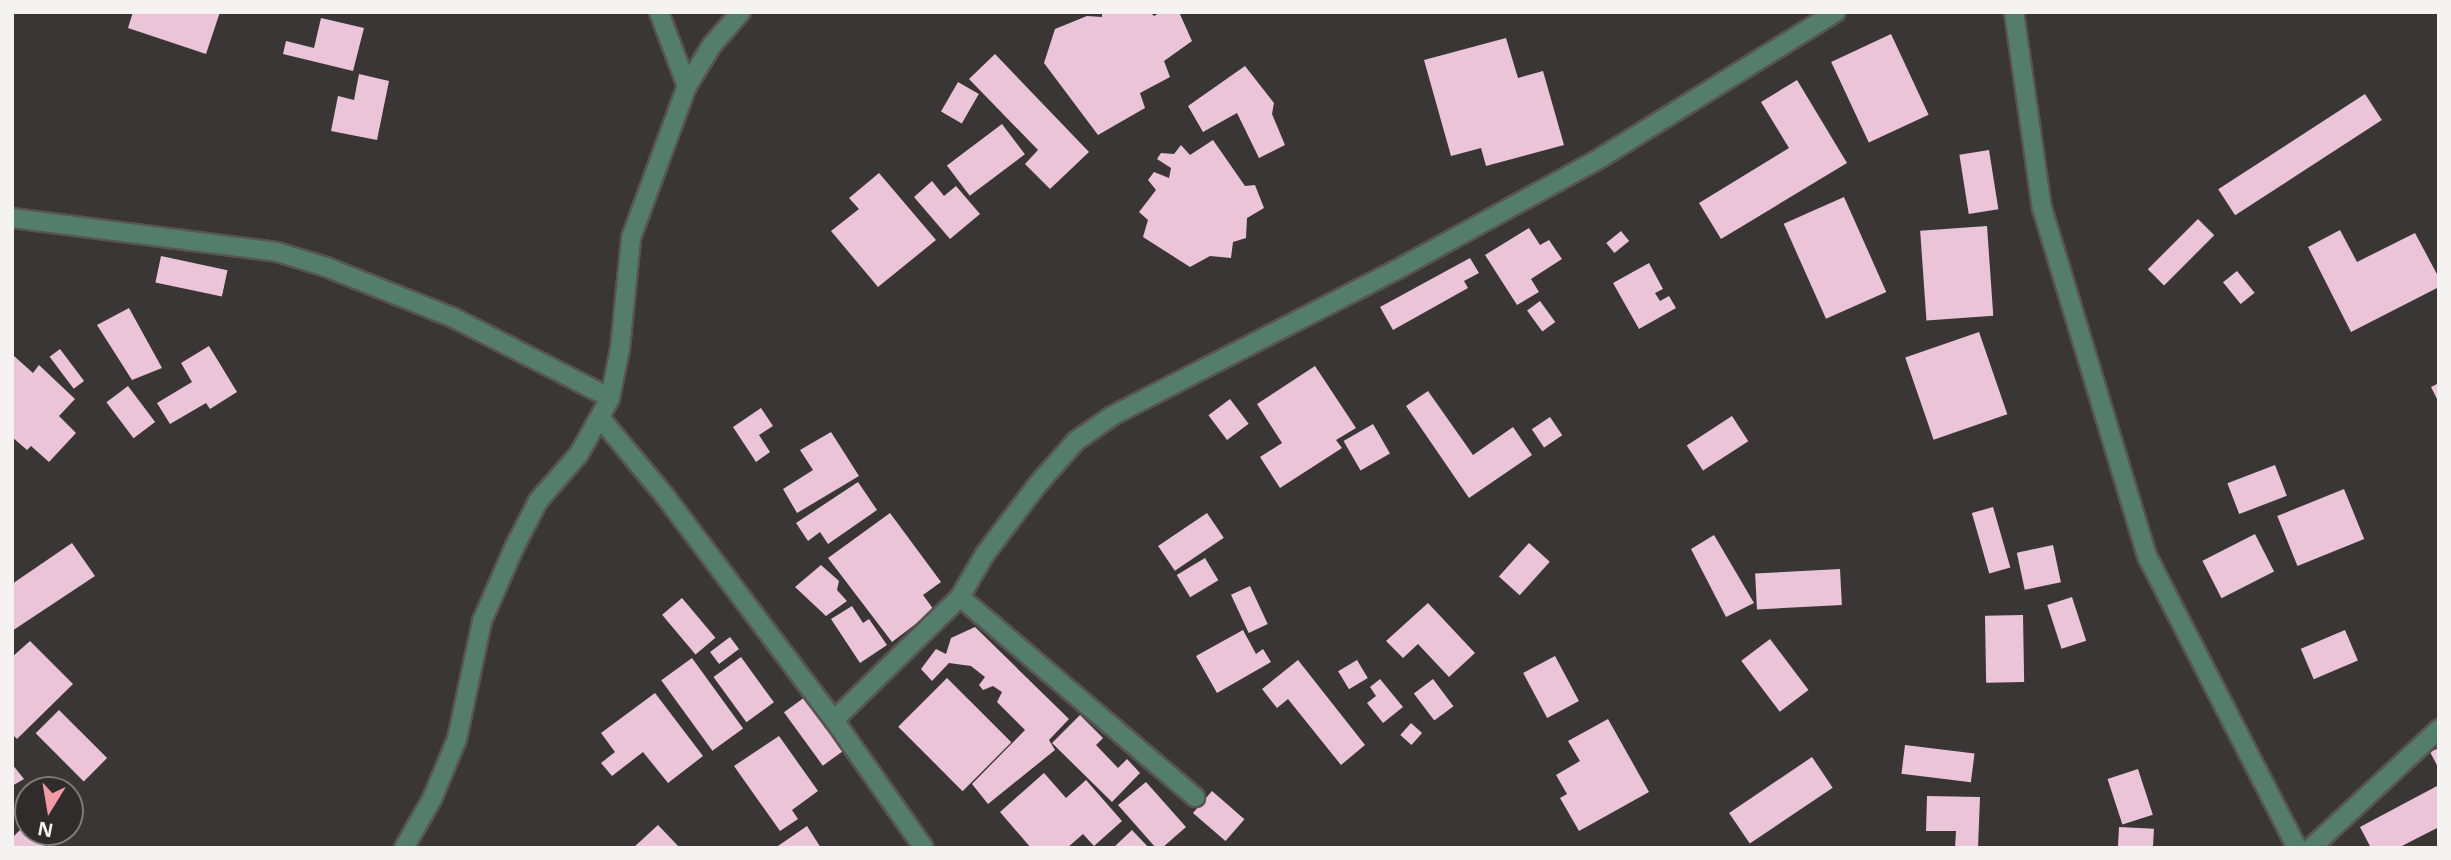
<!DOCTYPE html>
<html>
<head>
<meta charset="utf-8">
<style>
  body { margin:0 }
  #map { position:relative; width:2451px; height:860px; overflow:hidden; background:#393635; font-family:"Noto Sans",sans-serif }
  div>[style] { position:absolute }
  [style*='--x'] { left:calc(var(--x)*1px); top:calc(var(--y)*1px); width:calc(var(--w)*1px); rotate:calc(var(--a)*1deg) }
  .building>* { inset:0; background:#ecc4d8; transform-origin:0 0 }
  .roads { filter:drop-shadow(2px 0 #575453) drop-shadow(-2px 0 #575453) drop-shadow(0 2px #575453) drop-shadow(0 -2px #575453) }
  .minor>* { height:18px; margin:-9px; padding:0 9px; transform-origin:9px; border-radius:9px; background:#557d6d }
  span { translate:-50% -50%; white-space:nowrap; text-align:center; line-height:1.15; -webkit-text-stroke:7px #2f2c2b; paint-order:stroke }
  .frame { position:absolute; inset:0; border:14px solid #f5f3f2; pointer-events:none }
  .north { position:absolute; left:14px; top:776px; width:70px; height:70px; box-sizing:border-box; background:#2f2c2b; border:2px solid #7e7c7b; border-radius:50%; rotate:191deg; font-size:19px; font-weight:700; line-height:28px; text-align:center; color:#f5f3f2 }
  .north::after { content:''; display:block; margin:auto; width:24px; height:32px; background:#f49aa6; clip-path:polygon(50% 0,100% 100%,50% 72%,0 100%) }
</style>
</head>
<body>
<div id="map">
  <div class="building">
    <div style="clip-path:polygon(133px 12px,220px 12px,206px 54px,128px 28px)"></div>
    <div style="clip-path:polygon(1102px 12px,1150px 12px,1154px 16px,1161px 12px,1179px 12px,1192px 41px,1164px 61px,1170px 77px,1140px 93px,1145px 108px,1098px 135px,1044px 63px,1055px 29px,1087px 16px,1102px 17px)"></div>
    <div style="clip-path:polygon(321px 18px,364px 28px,353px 71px,283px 54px,286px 41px,314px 48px)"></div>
    <div style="left:1891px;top:34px;width:89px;height:66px;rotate:65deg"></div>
    <div style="clip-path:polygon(1506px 38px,1518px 78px,1543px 71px,1564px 145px,1486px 166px,1481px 148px,1451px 156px,1424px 60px)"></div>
    <div style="clip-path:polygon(995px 54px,1089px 152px,1050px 189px,1025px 164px,1038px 150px,969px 79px)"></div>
    <div style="clip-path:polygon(1245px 66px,1274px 103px,1272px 114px,1285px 145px,1259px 158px,1237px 113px,1203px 132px,1188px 106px)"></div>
    <div style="clip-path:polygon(359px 74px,389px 81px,377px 140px,331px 131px,338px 96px,354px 100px)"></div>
    <div style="clip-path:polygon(1797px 80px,1847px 163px,1721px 239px,1699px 203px,1789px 148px,1761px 102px)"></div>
    <div style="left:958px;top:82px;width:24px;height:34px;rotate:30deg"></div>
    <div style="left:2365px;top:94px;width:31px;height:175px;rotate:57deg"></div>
    <div style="left:1002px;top:124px;width:38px;height:69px;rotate:53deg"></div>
    <div style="clip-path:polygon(1213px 140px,1245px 186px,1255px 185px,1264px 208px,1247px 218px,1246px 238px,1233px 242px,1231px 258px,1210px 256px,1190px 267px,1143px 237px,1148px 220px,1139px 212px,1156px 190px,1148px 180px,1154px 172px,1169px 178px,1171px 168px,1157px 159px,1161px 153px,1174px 154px,1181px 145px,1190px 155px)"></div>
    <div style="left:1989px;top:150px;width:60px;height:30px;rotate:81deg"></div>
    <div style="clip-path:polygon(879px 173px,936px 240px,878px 287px,831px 231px,859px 209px,849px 198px)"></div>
    <div style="clip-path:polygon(932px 181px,944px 196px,956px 186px,980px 214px,950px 239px,914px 197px)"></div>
    <div style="left:1844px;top:197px;width:104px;height:66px;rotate:66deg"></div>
    <div style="left:2198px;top:219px;width:23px;height:71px;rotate:45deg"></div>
    <div style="left:1987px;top:226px;width:90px;height:67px;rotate:86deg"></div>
    <div style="clip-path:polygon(1529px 228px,1540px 245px,1549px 240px,1562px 259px,1531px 279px,1539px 292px,1517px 305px,1485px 255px)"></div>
    <div style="clip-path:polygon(2340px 230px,2357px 262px,2415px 233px,2439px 278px,2439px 287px,2351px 332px,2308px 247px)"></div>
    <div style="left:1621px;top:231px;width:13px;height:19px;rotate:51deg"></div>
    <div style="left:161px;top:256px;width:68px;height:27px;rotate:12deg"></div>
    <div style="clip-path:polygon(1470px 258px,1479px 273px,1464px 281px,1468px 288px,1393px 330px,1380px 307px)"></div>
    <div style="clip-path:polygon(1649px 263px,1663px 289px,1655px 293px,1660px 301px,1669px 296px,1676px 308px,1639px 329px,1613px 283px)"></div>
    <div style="left:2237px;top:271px;width:28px;height:18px;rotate:51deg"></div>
    <div style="left:1540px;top:301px;width:26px;height:16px;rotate:54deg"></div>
    <div style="clip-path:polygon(129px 308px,162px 368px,132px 380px,97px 325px)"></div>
    <div style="left:1979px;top:332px;width:87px;height:78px;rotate:71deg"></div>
    <div style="clip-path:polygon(209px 346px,237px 392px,210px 409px,206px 403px,170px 424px,157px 403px,192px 382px,181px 363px)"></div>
    <div style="left:60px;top:349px;width:40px;height:13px;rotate:53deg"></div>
    <div style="clip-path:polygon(14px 356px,33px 373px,39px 365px,75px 399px,59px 416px,76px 433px,49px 462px,31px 446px,27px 450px,12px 437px)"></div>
    <div style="clip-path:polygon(1315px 366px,1356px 428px,1336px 440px,1342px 448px,1280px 488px,1260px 457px,1282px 443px,1257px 404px)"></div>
    <div style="clip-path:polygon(2439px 383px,2439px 403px,2431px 387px)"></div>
    <div style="left:128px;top:386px;width:45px;height:27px;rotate:53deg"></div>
    <div style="clip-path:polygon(1428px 391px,1473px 455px,1513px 427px,1532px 455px,1469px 498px,1406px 406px)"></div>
    <div style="left:1230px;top:399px;width:31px;height:27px;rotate:53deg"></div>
    <div style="clip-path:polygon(761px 408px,773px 426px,759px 435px,770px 452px,756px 462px,733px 427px)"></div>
    <div style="left:1732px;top:416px;width:30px;height:54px;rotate:57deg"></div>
    <div style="left:1550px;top:417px;width:22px;height:22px;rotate:56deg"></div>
    <div style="left:1373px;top:424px;width:34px;height:34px;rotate:60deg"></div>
    <div style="clip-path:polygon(831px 432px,859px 476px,797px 513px,783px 489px,813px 470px,800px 450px)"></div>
    <div style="left:2275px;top:465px;width:33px;height:51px;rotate:69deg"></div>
    <div style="clip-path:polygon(858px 482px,877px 510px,828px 544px,820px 532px,808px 541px,796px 523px)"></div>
    <div style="left:2344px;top:489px;width:54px;height:72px;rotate:68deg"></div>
    <div style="left:1993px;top:507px;width:63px;height:22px;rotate:74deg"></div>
    <div style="clip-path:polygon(890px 513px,941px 582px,923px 595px,934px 610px,892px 642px,828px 558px)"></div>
    <div style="left:1207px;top:513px;width:30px;height:59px;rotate:56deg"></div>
    <div style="left:2255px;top:534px;width:42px;height:59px;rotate:63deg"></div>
    <div style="clip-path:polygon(1714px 535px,1754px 603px,1726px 617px,1691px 549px)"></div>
    <div style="clip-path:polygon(72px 543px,95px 576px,12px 631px,12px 584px)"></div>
    <div style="left:1529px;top:543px;width:28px;height:45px;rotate:42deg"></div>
    <div style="left:2053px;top:545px;width:38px;height:37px;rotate:78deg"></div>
    <div style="left:1205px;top:558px;width:26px;height:33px;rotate:59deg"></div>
    <div style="clip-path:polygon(821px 565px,839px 581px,837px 590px,847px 601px,826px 616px,795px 587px)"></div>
    <div style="left:1840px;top:569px;width:36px;height:85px;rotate:87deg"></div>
    <div style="left:1250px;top:586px;width:42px;height:21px;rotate:65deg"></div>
    <div style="left:2072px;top:597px;width:46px;height:26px;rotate:72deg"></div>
    <div style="left:682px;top:598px;width:52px;height:26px;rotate:50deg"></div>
    <div style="clip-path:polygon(1428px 603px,1475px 653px,1449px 677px,1418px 644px,1403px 658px,1386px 641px)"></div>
    <div style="clip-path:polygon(852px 606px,863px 623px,869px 619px,887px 645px,860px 663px,831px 619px)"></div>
    <div style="left:2023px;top:615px;width:67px;height:38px;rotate:89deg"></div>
    <div style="clip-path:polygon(975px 627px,1069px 719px,1049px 740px,1055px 750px,988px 804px,972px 784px,1025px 730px,997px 702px,1002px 692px,993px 686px,983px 690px,979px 685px,985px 677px,971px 666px,949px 663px,932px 681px,921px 669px,936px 649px,946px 654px,951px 638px)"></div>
    <div style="clip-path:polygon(1243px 630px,1256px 654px,1263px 649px,1271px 662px,1217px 693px,1196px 656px)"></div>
    <div style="left:2345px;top:630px;width:33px;height:48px;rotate:67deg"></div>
    <div style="left:730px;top:637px;width:15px;height:25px;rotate:53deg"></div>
    <div style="left:1770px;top:639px;width:64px;height:36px;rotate:53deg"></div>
    <div style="clip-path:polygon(30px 641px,73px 684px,17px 739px,12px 734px,12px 657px)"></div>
    <div style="left:1555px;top:656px;width:51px;height:36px;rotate:62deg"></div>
    <div style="left:741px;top:657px;width:56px;height:34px;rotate:54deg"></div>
    <div style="left:692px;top:658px;width:87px;height:38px;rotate:54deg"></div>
    <div style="clip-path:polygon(1298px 660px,1365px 745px,1341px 765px,1288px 699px,1277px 708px,1262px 689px)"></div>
    <div style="left:1357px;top:660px;width:21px;height:22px;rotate:59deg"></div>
    <div style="left:947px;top:678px;width:91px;height:69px;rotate:45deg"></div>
    <div style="clip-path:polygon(1380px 679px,1403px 707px,1383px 723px,1367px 703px,1376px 696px,1370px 687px)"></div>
    <div style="left:1433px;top:679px;width:34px;height:24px;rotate:53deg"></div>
    <div style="clip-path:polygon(655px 693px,703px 756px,668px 783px,643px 752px,612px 776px,601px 763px,615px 752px,601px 733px)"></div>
    <div style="left:805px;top:697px;width:66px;height:26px;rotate:54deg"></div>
    <div style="left:59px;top:710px;width:68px;height:33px;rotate:45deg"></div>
    <div style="clip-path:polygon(1080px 715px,1103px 738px,1096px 745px,1118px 768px,1127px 759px,1140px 773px,1112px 802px,1052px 743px)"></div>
    <div style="clip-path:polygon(1608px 719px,1649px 792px,1579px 831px,1560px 798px,1567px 794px,1556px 775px,1580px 761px,1568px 741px)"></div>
    <div style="left:1411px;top:723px;width:15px;height:16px;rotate:42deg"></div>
    <div style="clip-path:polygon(779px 736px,818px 791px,792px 810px,798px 819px,780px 831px,734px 766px)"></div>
    <div style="left:1905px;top:745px;width:70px;height:29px;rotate:7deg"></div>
    <div style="clip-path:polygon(2439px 748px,2439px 769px,2430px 752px)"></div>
    <div style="left:1812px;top:757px;width:37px;height:100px;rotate:56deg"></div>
    <div style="clip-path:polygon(12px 764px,24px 779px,12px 786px)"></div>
    <div style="left:2138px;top:769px;width:48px;height:32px;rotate:72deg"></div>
    <div style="clip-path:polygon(1044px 773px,1066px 798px,1086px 780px,1122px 821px,1094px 846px,1083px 834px,1067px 848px,1031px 848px,1000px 812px)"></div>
    <div style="clip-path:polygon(1146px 782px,1186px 827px,1162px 848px,1156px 848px,1118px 805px)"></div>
    <div style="clip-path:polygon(2437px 786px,2439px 827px,2398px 848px,2371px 848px,2360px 827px)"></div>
    <div style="left:1212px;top:791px;width:43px;height:29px;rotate:41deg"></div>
    <div style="clip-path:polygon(1927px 796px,1980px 797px,1978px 848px,1955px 848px,1956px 831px,1926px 831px)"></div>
    <div style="clip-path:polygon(28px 822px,28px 832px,58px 832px,42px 848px,12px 848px,12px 838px)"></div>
    <div style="clip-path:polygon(658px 825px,680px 848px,633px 848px)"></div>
    <div style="clip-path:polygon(807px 826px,821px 848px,775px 848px)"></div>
    <div style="left:2119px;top:827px;width:35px;height:21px;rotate:3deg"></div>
    <div style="clip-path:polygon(1132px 830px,1149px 848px,1113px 848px)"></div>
  </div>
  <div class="roads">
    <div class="minor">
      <div style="--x:659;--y:12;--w:79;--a:69.3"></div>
      <div style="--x:2014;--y:12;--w:198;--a:81.9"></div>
      <div style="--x:2042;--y:208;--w:366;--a:73.2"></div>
      <div style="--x:2148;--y:558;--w:326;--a:62.8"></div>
      <div style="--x:12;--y:218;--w:267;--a:7.3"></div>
      <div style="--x:277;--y:252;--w:51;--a:17"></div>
      <div style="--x:326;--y:267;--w:138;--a:21.7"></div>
      <div style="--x:454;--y:318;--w:175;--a:27.1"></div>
      <div style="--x:601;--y:419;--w:100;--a:50.3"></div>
      <div style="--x:665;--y:496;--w:281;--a:53"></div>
      <div style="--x:834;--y:720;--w:156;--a:54.9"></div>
      <div style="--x:960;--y:597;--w:309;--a:40.4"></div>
      <div style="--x:834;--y:720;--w:176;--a:-44.3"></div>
      <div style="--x:960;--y:597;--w:50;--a:-59.8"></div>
      <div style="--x:985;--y:554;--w:88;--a:-52.9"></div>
      <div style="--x:1038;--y:484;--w:57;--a:-48.5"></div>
      <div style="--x:1076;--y:441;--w:44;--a:-34.8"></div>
      <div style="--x:1112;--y:416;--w:319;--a:-27.2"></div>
      <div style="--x:1396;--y:270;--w:235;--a:-28.7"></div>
      <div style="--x:1602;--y:157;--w:275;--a:-31.8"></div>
      <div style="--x:404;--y:848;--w:56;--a:-60.3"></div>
      <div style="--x:432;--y:799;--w:65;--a:-67.4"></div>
      <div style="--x:457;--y:739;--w:121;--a:-78"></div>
      <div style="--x:482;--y:621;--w:80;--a:-66.3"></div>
      <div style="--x:514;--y:548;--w:53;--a:-62.9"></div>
      <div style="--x:538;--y:501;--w:62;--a:-48.9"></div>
      <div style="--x:579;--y:454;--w:64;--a:-61"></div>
      <div style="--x:610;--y:398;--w:50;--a:-78.5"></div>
      <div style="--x:620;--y:349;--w:112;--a:-84.3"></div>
      <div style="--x:631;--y:238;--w:162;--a:-69.8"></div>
      <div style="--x:687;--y:86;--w:48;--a:-58.6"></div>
      <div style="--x:712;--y:45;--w:44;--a:-48.7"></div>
      <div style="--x:2311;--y:848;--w:175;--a:-42.9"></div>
    </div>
  </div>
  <div class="frame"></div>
  <div class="north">N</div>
</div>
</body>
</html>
